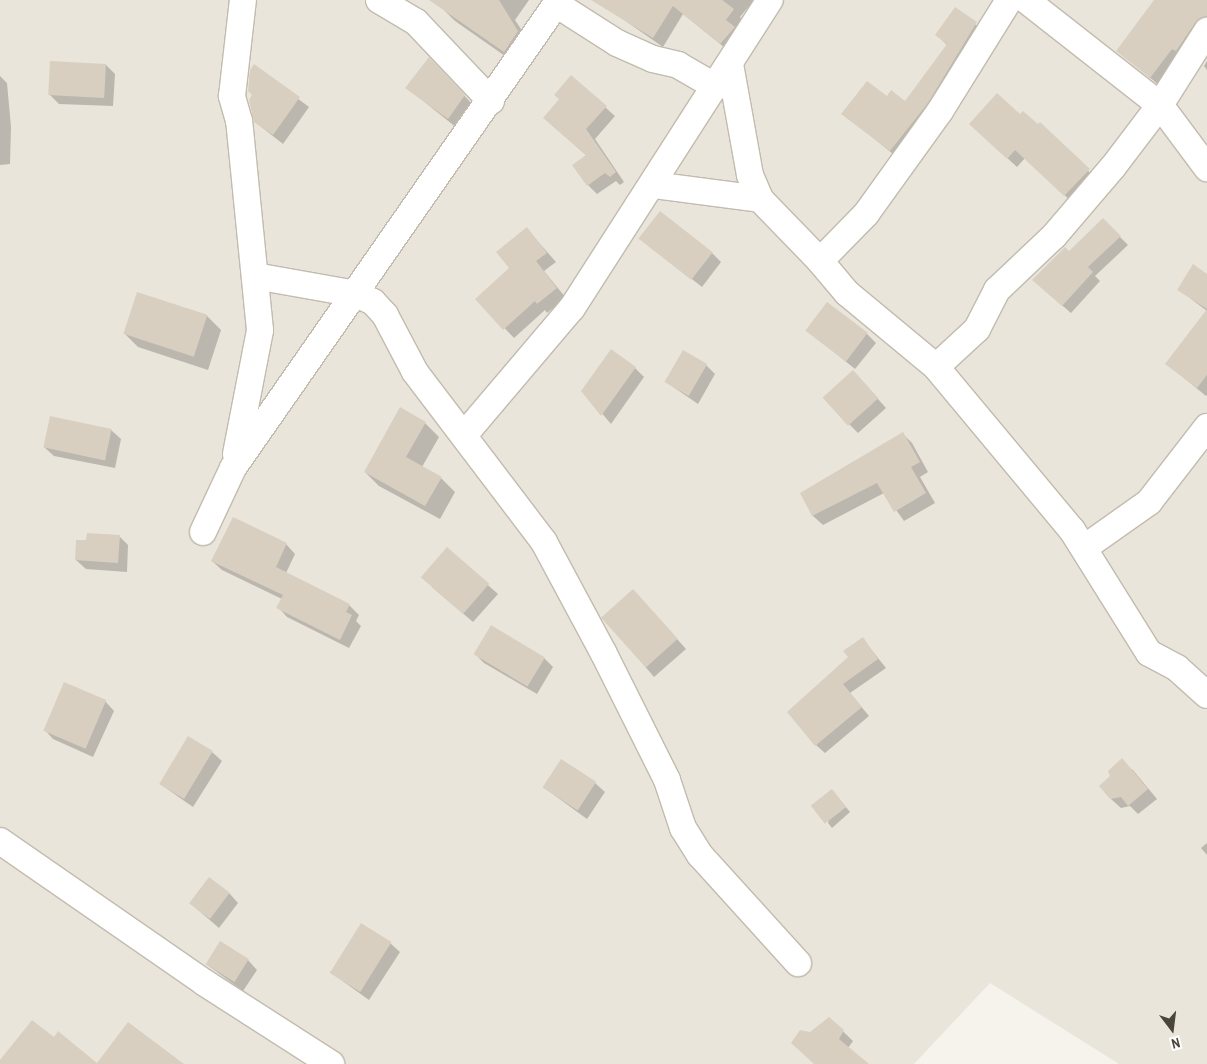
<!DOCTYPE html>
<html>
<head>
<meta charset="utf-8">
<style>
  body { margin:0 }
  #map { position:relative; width:1207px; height:1064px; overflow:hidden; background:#f6f3ec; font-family:"Archivo Narrow",sans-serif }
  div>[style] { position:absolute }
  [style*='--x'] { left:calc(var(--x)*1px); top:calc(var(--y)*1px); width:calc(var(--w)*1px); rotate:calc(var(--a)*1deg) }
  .residential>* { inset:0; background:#eae5da }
  .shadow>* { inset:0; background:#0003 }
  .building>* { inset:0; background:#d8cfc1; transform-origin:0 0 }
  .roads { filter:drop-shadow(1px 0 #c2bbae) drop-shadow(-1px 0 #c2bbae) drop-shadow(0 1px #c2bbae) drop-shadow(0 -1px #c2bbae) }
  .street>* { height:26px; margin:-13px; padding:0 13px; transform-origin:13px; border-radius:13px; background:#fff }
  span { translate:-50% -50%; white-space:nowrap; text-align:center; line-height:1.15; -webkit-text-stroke:4.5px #fff; paint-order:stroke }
  .north { position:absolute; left:1147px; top:1004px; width:50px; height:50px; -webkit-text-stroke:4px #fff; paint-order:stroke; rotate:165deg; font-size:14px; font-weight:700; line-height:20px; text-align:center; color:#4b4439 }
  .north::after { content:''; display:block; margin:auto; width:18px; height:22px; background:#4b4439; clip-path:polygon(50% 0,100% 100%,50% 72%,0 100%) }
</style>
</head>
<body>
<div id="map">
  <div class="residential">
    <div style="clip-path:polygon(0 0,1207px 0,1207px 1064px,1119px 1064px,990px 983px,914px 1064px,0 1064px)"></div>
  </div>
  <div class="shadow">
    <div style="clip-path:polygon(446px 0,529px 0,515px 20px,532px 46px,518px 65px,455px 21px,441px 7px)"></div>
    <div style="clip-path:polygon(621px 0,754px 0,740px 17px,742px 20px,735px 29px,743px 37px,730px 52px,683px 14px,663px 47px,614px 13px)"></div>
    <div style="clip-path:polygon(1156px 0,1207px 0,1207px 19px,1160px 86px,1118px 51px)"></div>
    <div style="clip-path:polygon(955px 9px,985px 32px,899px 159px,843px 113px,887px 97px,905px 103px,948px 46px,937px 35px)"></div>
    <div style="clip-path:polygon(1207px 61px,1207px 70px,1204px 66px)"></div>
    <div style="clip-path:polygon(106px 65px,115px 74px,113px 106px,59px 104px,49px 94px)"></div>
    <div style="clip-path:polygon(254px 66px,309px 107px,283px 144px,255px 122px)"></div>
    <div style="clip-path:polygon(438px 68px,474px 106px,457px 128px,407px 88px)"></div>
    <div style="clip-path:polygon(0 76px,7px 83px,11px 127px,10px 164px,0 165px)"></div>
    <div style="clip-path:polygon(571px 77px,615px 116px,595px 139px,624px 182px,620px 185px,616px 181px,597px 194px,588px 185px,587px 156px,544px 118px,561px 100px)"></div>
    <div style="clip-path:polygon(1020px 116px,1098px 179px,1074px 204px,1025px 158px,1017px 167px,980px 133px)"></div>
    <div style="clip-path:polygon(1103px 220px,1128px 245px,1095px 276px,1100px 281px,1071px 313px,1042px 288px,1069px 252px)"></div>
    <div style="clip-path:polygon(527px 229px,556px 262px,544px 271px,566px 298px,547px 313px,545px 310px,514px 338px,477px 299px,510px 268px)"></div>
    <div style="clip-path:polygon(641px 239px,712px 253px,721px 262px,702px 287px)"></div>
    <div style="clip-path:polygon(1207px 275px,1207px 311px,1178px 289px)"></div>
    <div style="clip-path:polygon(1207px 311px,1207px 395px,1206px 396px,1167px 364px)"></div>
    <div style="clip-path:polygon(207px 316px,221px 330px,208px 370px,138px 347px,124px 333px)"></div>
    <div style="clip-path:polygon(807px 330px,867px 334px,876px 343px,855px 369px)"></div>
    <div style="clip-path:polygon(706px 365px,715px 374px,698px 404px,666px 382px)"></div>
    <div style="clip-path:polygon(635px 368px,644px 377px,611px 424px,583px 391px)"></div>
    <div style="clip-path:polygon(862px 381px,886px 408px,858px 433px,849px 424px)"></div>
    <div style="clip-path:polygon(425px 423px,439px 437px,422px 467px,441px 478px,455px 492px,440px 519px,379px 486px,365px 472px)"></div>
    <div style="clip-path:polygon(111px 430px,121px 439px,115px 468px,54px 456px,44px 447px)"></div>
    <div style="clip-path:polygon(903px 434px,912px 443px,928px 472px,920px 477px,935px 503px,904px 521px,884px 493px,823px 525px,813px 516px,801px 493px)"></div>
    <div style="clip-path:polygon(119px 536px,128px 545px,127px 572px,86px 569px,76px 560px)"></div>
    <div style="clip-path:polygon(286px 544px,295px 554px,286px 573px,349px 605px,359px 615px,356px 621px,361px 626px,349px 648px,287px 617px,278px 607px,282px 599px,222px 570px,212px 561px)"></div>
    <div style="clip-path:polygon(447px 549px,498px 594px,473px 622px,432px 587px)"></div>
    <div style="clip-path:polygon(642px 600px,686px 649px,654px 677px,603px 617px)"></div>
    <div style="clip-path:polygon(862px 638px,886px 668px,850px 693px,869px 716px,825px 753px,816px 745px,849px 657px)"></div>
    <div style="clip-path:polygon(475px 654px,544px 658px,553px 667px,537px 694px,484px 663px)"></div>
    <div style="clip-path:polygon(105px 701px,114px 711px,93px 757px,53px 739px,44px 729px)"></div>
    <div style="clip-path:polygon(212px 752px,222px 761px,193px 807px,160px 784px)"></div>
    <div style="clip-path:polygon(1132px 769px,1157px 799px,1138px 814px,1130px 806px,1121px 808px,1111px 799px)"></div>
    <div style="clip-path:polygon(595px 783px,605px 792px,587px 819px,543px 787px)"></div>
    <div style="clip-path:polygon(836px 795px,850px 812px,832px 828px,828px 823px)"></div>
    <div style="clip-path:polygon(1207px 843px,1207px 855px,1201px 848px)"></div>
    <div style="clip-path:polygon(229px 893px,238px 903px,219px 928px,190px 903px)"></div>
    <div style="clip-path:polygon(390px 943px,400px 952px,369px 1000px,330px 972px)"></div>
    <div style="clip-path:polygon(248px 960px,257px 970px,243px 991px,206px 964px)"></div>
    <div style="clip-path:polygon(829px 1018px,853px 1041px,848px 1048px,867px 1064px,815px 1064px,811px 1034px)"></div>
  </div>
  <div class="building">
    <div style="clip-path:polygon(429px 0,499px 0,518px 31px,504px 52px)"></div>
    <div style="clip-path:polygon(591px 0,722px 0,734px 9px,726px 20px,735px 27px,720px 44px,673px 6px,653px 38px)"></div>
    <div style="clip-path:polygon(1154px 0,1207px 0,1207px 16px,1195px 23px,1176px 51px,1172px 49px,1150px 78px,1116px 51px)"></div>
    <div style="clip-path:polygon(955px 7px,977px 22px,928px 103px,890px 151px,841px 114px,867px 81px,887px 96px,891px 90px,905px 101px,947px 44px,935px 35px)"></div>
    <div style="clip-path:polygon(429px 57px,465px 95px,448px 119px,405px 88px)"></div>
    <div style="left:50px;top:61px;width:56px;height:34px;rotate:3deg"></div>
    <div style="clip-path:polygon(254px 64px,300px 97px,273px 135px,254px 122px,249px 100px,252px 95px,248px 91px,250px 70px)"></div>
    <div style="clip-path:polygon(571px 75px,607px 106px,586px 129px,616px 172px,610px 177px,605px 173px,587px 186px,572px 165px,586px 155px,543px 118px,559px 99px,554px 95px)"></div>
    <div style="clip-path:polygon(997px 93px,1020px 114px,1023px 111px,1038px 124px,1040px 122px,1090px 169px,1064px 196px,1015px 150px,1007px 159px,969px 124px)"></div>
    <div style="left:660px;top:211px;width:67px;height:35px;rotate:38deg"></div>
    <div style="clip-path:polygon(1103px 218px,1121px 236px,1088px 267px,1093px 272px,1062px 306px,1032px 280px,1065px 247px,1069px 251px)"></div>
    <div style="clip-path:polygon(527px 227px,547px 253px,536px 261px,557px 288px,537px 304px,535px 301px,503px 330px,475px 299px,509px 268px,496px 252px)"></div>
    <div style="clip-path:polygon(1193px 264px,1207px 274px,1207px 309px,1177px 290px)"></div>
    <div style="left:137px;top:292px;width:74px;height:44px;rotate:18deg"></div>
    <div style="left:827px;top:302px;width:51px;height:36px;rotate:37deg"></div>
    <div style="clip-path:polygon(1207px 309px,1207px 375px,1197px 388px,1165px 364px)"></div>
    <div style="clip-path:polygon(611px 349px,636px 367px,601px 416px,581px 391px)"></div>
    <div style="left:683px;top:350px;width:28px;height:37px;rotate:30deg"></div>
    <div style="left:853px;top:370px;width:38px;height:41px;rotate:48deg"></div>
    <div style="clip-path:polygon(400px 407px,426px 422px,406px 457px,442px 477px,425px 506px,364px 472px)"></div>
    <div style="left:50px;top:416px;width:63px;height:32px;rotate:12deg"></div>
    <div style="clip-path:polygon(903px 432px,920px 462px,911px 467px,926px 493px,894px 512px,877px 483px,812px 516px,800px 493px)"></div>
    <div style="clip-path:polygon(233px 517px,287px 543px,276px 567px,350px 604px,346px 612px,352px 615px,340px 640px,276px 608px,283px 595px,211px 561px)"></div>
    <div style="clip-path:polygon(87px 533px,120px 535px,118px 563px,75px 560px,76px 540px,86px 540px)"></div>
    <div style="left:447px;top:547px;width:56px;height:40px;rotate:41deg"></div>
    <div style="left:633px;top:589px;width:67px;height:43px;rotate:48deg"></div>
    <div style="left:491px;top:625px;width:63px;height:34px;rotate:31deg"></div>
    <div style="clip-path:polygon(863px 637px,878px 659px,843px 684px,862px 707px,815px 746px,787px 712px,848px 657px,843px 651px)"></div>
    <div style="left:64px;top:682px;width:46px;height:53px;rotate:23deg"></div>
    <div style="left:188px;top:736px;width:29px;height:56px;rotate:31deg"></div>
    <div style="clip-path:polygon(1122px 758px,1148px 789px,1128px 806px,1121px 797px,1110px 799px,1099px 786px,1110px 776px,1108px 771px)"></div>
    <div style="left:561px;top:759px;width:42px;height:34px;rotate:33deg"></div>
    <div style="left:832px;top:789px;width:23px;height:27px;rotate:52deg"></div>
    <div style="left:209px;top:877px;width:26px;height:33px;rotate:37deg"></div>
    <div style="left:361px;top:923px;width:36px;height:59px;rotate:32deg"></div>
    <div style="left:220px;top:941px;width:34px;height:27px;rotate:32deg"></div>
    <div style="clip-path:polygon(829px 1017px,844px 1030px,839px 1039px,869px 1064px,814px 1064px,791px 1043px,800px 1030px,810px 1032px)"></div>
    <div style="clip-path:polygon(32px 1020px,54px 1037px,58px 1031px,97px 1063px,128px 1022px,184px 1064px,0 1064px,0 1060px)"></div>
  </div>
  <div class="roads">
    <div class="street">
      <div style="--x:379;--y:0;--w:43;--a:30.7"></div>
      <div style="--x:416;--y:22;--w:109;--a:46.5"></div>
      <div style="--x:1026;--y:0;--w:170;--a:38.1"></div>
      <div style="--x:1160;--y:105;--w:79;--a:53.3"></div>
      <div style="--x:556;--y:4;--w:72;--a:32.6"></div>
      <div style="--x:617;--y:43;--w:39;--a:24"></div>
      <div style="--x:653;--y:59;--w:26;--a:13"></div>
      <div style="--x:678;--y:65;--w:44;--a:30.1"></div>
      <div style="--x:730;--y:64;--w:113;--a:79.8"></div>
      <div style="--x:750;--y:175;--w:26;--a:67"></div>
      <div style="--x:760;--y:199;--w:86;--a:45.9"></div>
      <div style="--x:820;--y:261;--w:42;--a:49.8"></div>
      <div style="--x:847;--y:293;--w:116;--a:39.7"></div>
      <div style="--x:936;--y:367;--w:212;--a:50.2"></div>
      <div style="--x:1072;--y:530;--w:145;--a:58"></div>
      <div style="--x:1149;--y:653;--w:32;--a:28"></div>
      <div style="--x:1177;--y:668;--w:40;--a:42"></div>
      <div style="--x:654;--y:185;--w:107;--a:7.5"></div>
      <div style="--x:820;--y:261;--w:66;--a:-45.6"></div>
      <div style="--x:866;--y:214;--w:127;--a:-54.3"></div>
      <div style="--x:940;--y:111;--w:131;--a:-58.1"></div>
      <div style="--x:255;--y:276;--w:103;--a:10.1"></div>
      <div style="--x:356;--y:294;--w:19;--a:25"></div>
      <div style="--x:373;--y:302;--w:18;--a:47"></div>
      <div style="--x:385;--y:315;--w:64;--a:62.2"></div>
      <div style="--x:415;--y:372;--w:213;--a:52.8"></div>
      <div style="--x:544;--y:542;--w:125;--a:61.8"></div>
      <div style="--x:603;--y:652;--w:143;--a:63.4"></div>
      <div style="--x:667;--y:780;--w:51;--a:71.6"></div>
      <div style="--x:683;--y:828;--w:32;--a:58"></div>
      <div style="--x:700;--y:855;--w:146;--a:47.8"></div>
      <div style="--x:936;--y:367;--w:56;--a:-42.8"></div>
      <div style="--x:977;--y:329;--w:44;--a:-62.9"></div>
      <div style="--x:997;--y:290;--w:79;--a:-43.5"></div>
      <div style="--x:1054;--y:236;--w:91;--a:-49.5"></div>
      <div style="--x:1113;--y:167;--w:78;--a:-52.8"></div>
      <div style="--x:1160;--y:105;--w:88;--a:-57.6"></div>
      <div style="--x:465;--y:434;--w:165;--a:-49.7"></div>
      <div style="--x:572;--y:308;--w:366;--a:-57.3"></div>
      <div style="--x:236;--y:454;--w:126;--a:-79"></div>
      <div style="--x:260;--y:330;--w:210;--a:-95.7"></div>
      <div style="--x:239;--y:121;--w:26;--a:-106"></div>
      <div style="--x:232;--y:96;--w:97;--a:-83.5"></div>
      <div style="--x:203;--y:532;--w:71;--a:-64.9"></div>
      <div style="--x:233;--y:468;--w:570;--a:-55.14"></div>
      <div style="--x:1084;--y:548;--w:80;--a:-35.3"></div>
      <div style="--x:1149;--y:502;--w:95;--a:-52.3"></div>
      <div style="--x:0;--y:841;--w:249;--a:34.7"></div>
      <div style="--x:205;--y:983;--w:150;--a:32.7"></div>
    </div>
  </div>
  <div class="north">N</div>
</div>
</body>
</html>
